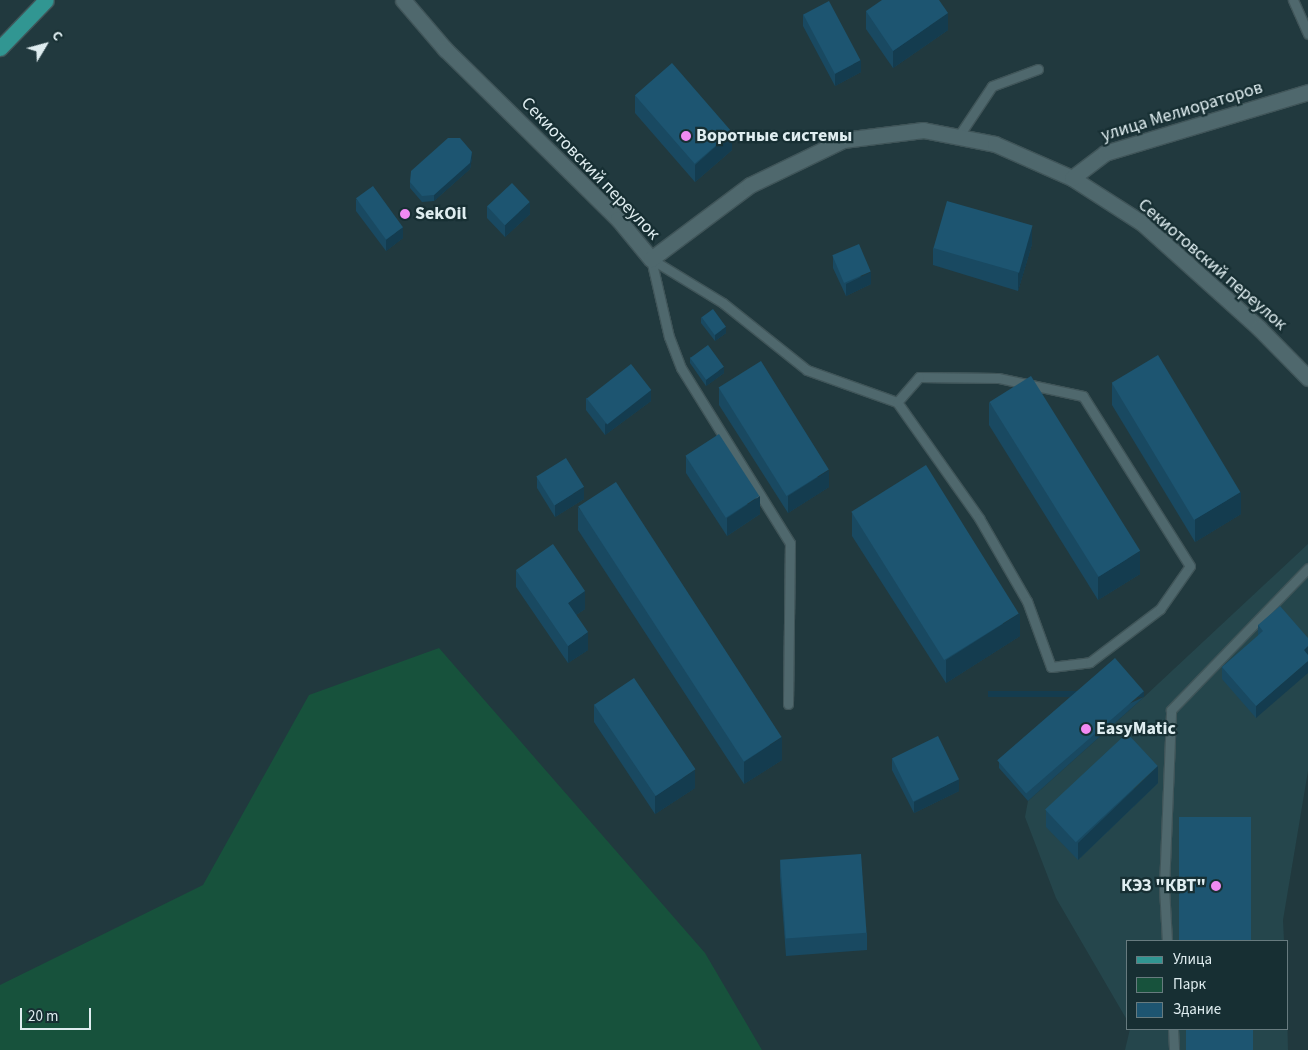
<!DOCTYPE html>
<html>
<head>
<meta charset="utf-8">
<style>
  body { margin:0 }
  #map { position:relative; width:1308px; height:1050px; overflow:hidden; background:#21393e; font-family:"Source Sans 3",sans-serif }
  div>[style] { position:absolute }
  [style*='--x'] { left:calc(var(--x)*1px); top:calc(var(--y)*1px); width:calc(var(--w)*1px); rotate:calc(var(--a)*1deg) }
  .built>* { inset:0; background:#25464c }
  .green>* { inset:0; background:#17523c }
  .roads { filter:drop-shadow(1px 0 #405559) drop-shadow(-1px 0 #405559) drop-shadow(0 1px #405559) drop-shadow(0 -1px #405559) }
  .service>* { height:9px; margin:-4.5px; padding:0 4.5px; transform-origin:4.5px; border-radius:4.5px; background:#4f686d }
  .minor>* { height:15px; margin:-7.5px; padding:0 7.5px; transform-origin:7.5px; border-radius:7.5px; background:#4f686d }
  .primary>* { height:15px; margin:-7.5px; padding:0 7.5px; transform-origin:7.5px; border-radius:7.5px; background:#319692 }
  .wall>* { inset:0; background:#194961 }
  .shaded-wall>* { inset:0; background:#143c4f; transform-origin:0 0 }
  .building>* { inset:0; background:#1d5571; transform-origin:0 0 }
  .dots>* { width:14px; height:14px; translate:-50% -50%; box-sizing:border-box; border:2px solid #172f33; border-radius:50% }
  span { translate:-50% -50%; white-space:nowrap; text-align:center; line-height:1.15; -webkit-text-stroke:4.5px #172f33; paint-order:stroke }
  .street-label { font-size:18px; color:#dfedf0 }
  .poi-label { font-size:18px; color:#dfedf0; font-weight:700 }
  .left { translate:0 -50%; text-align:left }
  .right { translate:-100% -50%; text-align:right }
  .legend { position:absolute; left:1126px; top:940px; width:162px; height:90px; box-sizing:border-box; background:#172f33; border:1px solid #677b7f; margin:0; padding:6px 9px; list-style:none; font-size:15px; color:#dfedf0 }
  .legend li { display:flex; align-items:center; gap:10px; height:25px }
  .legend b { width:25px; border:1px solid #677b7f }
  .north { position:absolute; left:20px; top:20px; width:50px; height:50px; -webkit-text-stroke:4px #172f33; paint-order:stroke; rotate:53deg; font-size:14px; font-weight:700; line-height:20px; text-align:center; color:#dfedf0 }
  .north::after { content:''; display:block; margin:auto; width:18px; height:22px; background:#dfedf0; clip-path:polygon(50% 0,100% 100%,50% 72%,0 100%) }
  .scale { position:absolute; left:20px; top:1008px; width:71px; height:22px; box-sizing:border-box; border:2px solid #dfedf0; border-top:0; padding-left:6px; font-size:15px; line-height:18px; white-space:nowrap; color:#dfedf0; -webkit-text-stroke:4px #172f33; paint-order:stroke }
</style>
</head>
<body>
<div id="map">
  <div class="built">
    <div style="clip-path:polygon(1308px 544px,1308px 771px,1283px 920px,1284px 941px,1127px 941px,1127px 1020px,1056px 898px,1025px 817px,1028px 801px,1144px 697px)"></div>
    <div style="clip-path:polygon(1287px 1009px,1288px 1050px,1125px 1050px,1130px 1029px,1287px 1029px)"></div>
  </div>
  <div class="green">
    <div style="clip-path:polygon(439px 648px,705px 953px,762px 1050px,0 1050px,0 985px,203px 885px,309px 695px)"></div>
  </div>
  <div class="roads">
    <div class="service">
      <div style="--x:1293;--y:0;--w:37;--a:66"></div>
      <div style="--x:958;--y:137;--w:61;--a:-56.3"></div>
      <div style="--x:992;--y:86;--w:49;--a:-20.3"></div>
      <div style="--x:788;--y:704;--w:161;--a:-89.3"></div>
      <div style="--x:790;--y:543;--w:206;--a:-121.9"></div>
      <div style="--x:681;--y:368;--w:33;--a:-111"></div>
      <div style="--x:669;--y:337;--w:80;--a:-103"></div>
      <div style="--x:651;--y:259;--w:84;--a:31.4"></div>
      <div style="--x:723;--y:303;--w:107;--a:38.6"></div>
      <div style="--x:807;--y:370;--w:96;--a:19.6"></div>
      <div style="--x:897;--y:402;--w:142;--a:54.7"></div>
      <div style="--x:979;--y:518;--w:96;--a:60"></div>
      <div style="--x:1027;--y:601;--w:70;--a:70"></div>
      <div style="--x:1051;--y:667;--w:39;--a:-7"></div>
      <div style="--x:1090;--y:662;--w:88;--a:-37.1"></div>
      <div style="--x:1160;--y:609;--w:52;--a:-55.1"></div>
      <div style="--x:1190;--y:566;--w:201;--a:-122.2"></div>
      <div style="--x:1083;--y:396;--w:87;--a:-168"></div>
      <div style="--x:998;--y:378;--w:79;--a:-179.3"></div>
      <div style="--x:919;--y:377;--w:33;--a:131"></div>
      <div style="--x:1167;--y:941;--w:53;--a:-93.2"></div>
      <div style="--x:1164;--y:888;--w:178;--a:-87.7"></div>
      <div style="--x:1171;--y:710;--w:197;--a:-46"></div>
      <div style="--x:1173;--y:1029;--w:21;--a:87"></div>
    </div>
    <div class="minor">
      <div style="--x:403;--y:0;--w:65;--a:49.4"></div>
      <div style="--x:445;--y:49;--w:243;--a:44.5"></div>
      <div style="--x:618;--y:219;--w:52;--a:50.5"></div>
      <div style="--x:651;--y:259;--w:124;--a:-36.8"></div>
      <div style="--x:750;--y:185;--w:103;--a:-25.8"></div>
      <div style="--x:843;--y:140;--w:81;--a:-7.1"></div>
      <div style="--x:923;--y:130;--w:73;--a:11"></div>
      <div style="--x:995;--y:144;--w:84;--a:23.8"></div>
      <div style="--x:1072;--y:178;--w:83;--a:32.7"></div>
      <div style="--x:1142;--y:223;--w:157;--a:41.9"></div>
      <div style="--x:1259;--y:328;--w:70;--a:45.6"></div>
      <div style="--x:1072;--y:178;--w:41;--a:-37.1"></div>
      <div style="--x:1105;--y:153;--w:212;--a:-16.7"></div>
    </div>
    <div class="primary">
      <div style="--x:0;--y:48;--w:66;--a:-46.2"></div>
    </div>
  </div>
  <div class="wall">
    <div style="clip-path:polygon(866px 11px,948px 30px,893px 68px,866px 29px)"></div>
    <div style="clip-path:polygon(803px 14px,861px 72px,835px 86px,803px 26px)"></div>
    <div style="clip-path:polygon(635px 95px,732px 150px,695px 182px,635px 113px)"></div>
    <div style="clip-path:polygon(472px 158px,470px 169px,434px 201px,422px 202px,410px 188px,410px 182px)"></div>
    <div style="clip-path:polygon(356px 199px,403px 238px,386px 251px,356px 211px)"></div>
    <div style="clip-path:polygon(487px 206px,530px 214px,505px 237px,487px 218px)"></div>
    <div style="clip-path:polygon(1032px 244px,1018px 291px,933px 265px,933px 248px)"></div>
    <div style="clip-path:polygon(833px 256px,871px 284px,846px 296px,833px 268px)"></div>
    <div style="clip-path:polygon(701px 317px,726px 333px,715px 341px,701px 323px)"></div>
    <div style="clip-path:polygon(690px 357px,724px 373px,706px 386px,690px 363px)"></div>
    <div style="clip-path:polygon(1112px 383px,1241px 514px,1195px 542px,1112px 405px)"></div>
    <div style="clip-path:polygon(719px 388px,829px 487px,788px 513px,719px 405px)"></div>
    <div style="clip-path:polygon(586px 398px,651px 401px,605px 435px,586px 410px)"></div>
    <div style="clip-path:polygon(989px 402px,1140px 574px,1098px 600px,989px 425px)"></div>
    <div style="clip-path:polygon(686px 456px,760px 514px,727px 536px,686px 473px)"></div>
    <div style="clip-path:polygon(537px 477px,584px 499px,555px 517px,537px 488px)"></div>
    <div style="clip-path:polygon(578px 507px,782px 760px,744px 784px,578px 530px)"></div>
    <div style="clip-path:polygon(852px 513px,1020px 636px,946px 683px,852px 536px)"></div>
    <div style="clip-path:polygon(516px 570px,585px 609px,576px 615px,588px 650px,568px 663px,516px 587px)"></div>
    <div style="clip-path:polygon(1258px 625px,1308px 638px,1256px 718px,1222px 679px,1222px 667px,1258px 636px)"></div>
    <div style="clip-path:polygon(1144px 697px,1028px 801px,999px 768px,999px 762px)"></div>
    <div style="clip-path:polygon(594px 704px,695px 788px,655px 814px,594px 722px)"></div>
    <div style="clip-path:polygon(892px 758px,959px 791px,914px 813px,892px 770px)"></div>
    <div style="clip-path:polygon(1158px 783px,1078px 860px,1046px 827px,1046px 810px)"></div>
    <div style="clip-path:polygon(780px 860px,867px 933px,867px 950px,786px 956px,780px 877px)"></div>
  </div>
  <div class="shaded-wall">
    <div style="clip-path:polygon(948px 13px,948px 30px,893px 68px,893px 51px)"></div>
    <div style="clip-path:polygon(861px 60px,861px 72px,835px 86px,835px 74px)"></div>
    <div style="clip-path:polygon(732px 132px,732px 150px,695px 182px,695px 165px)"></div>
    <div style="clip-path:polygon(472px 152px,472px 158px,470px 169px,434px 201px,434px 195px)"></div>
    <div style="clip-path:polygon(530px 202px,530px 214px,505px 237px,505px 225px)"></div>
    <div style="clip-path:polygon(1032px 226px,1032px 244px,1018px 291px,1018px 274px)"></div>
    <div style="clip-path:polygon(403px 227px,403px 238px,386px 251px,386px 240px)"></div>
    <div style="clip-path:polygon(871px 272px,871px 284px,846px 296px,846px 284px)"></div>
    <div style="clip-path:polygon(726px 327px,726px 333px,715px 341px,715px 335px)"></div>
    <div style="clip-path:polygon(724px 367px,724px 373px,706px 386px,706px 380px)"></div>
    <div style="clip-path:polygon(651px 390px,651px 401px,605px 435px,605px 424px)"></div>
    <div style="clip-path:polygon(829px 470px,829px 487px,788px 513px,788px 496px)"></div>
    <div style="clip-path:polygon(584px 487px,584px 499px,555px 517px,555px 505px)"></div>
    <div style="clip-path:polygon(1241px 492px,1241px 514px,1195px 542px,1195px 519px)"></div>
    <div style="clip-path:polygon(760px 496px,760px 514px,727px 536px,727px 518px)"></div>
    <div style="clip-path:polygon(1140px 551px,1140px 574px,1098px 600px,1098px 577px)"></div>
    <div style="clip-path:polygon(585px 591px,585px 609px,568px 620px,568px 603px)"></div>
    <div style="clip-path:polygon(1020px 613px,1020px 636px,946px 683px,946px 660px)"></div>
    <div style="clip-path:polygon(588px 632px,588px 650px,568px 663px,568px 646px)"></div>
    <div style="clip-path:polygon(1308px 646px,1308px 658px,1304px 650px)"></div>
    <div style="clip-path:polygon(1308px 661px,1308px 673px,1256px 718px,1256px 706px)"></div>
    <div style="left:1144px;top:691px;width:6px;height:156px;rotate:90deg"></div>
    <div style="clip-path:polygon(782px 737px,782px 760px,744px 784px,744px 762px)"></div>
    <div style="clip-path:polygon(1158px 766px,1158px 783px,1078px 860px,1078px 843px)"></div>
    <div style="clip-path:polygon(695px 770px,695px 788px,655px 814px,655px 796px)"></div>
    <div style="clip-path:polygon(959px 779px,959px 791px,914px 813px,914px 802px)"></div>
  </div>
  <div class="building">
    <div style="clip-path:polygon(882px 0,939px 0,948px 13px,893px 51px,866px 11px)"></div>
    <div style="left:829px;top:1px;width:67px;height:29px;rotate:62deg"></div>
    <div style="left:672px;top:63px;width:91px;height:49px;rotate:49deg"></div>
    <div style="clip-path:polygon(448px 138px,460px 138px,472px 152px,470px 163px,434px 195px,422px 196px,410px 182px,411px 171px)"></div>
    <div style="left:512px;top:183px;width:26px;height:34px;rotate:47deg"></div>
    <div style="left:373px;top:186px;width:51px;height:21px;rotate:54deg"></div>
    <div style="left:947px;top:201px;width:89px;height:49px;rotate:16deg"></div>
    <div style="left:859px;top:244px;width:30px;height:29px;rotate:67deg"></div>
    <div style="left:713px;top:309px;width:22px;height:14px;rotate:54deg"></div>
    <div style="left:708px;top:345px;width:27px;height:22px;rotate:54deg"></div>
    <div style="left:1158px;top:355px;width:160px;height:54px;rotate:59deg"></div>
    <div style="left:761px;top:361px;width:128px;height:50px;rotate:58deg"></div>
    <div style="left:631px;top:364px;width:33px;height:56px;rotate:52deg"></div>
    <div style="left:1031px;top:376px;width:206px;height:49px;rotate:58deg"></div>
    <div style="left:719px;top:434px;width:74px;height:40px;rotate:57deg"></div>
    <div style="left:566px;top:458px;width:34px;height:35px;rotate:58deg"></div>
    <div style="left:926px;top:465px;width:175px;height:88px;rotate:58deg"></div>
    <div style="left:616px;top:482px;width:304px;height:45px;rotate:57deg"></div>
    <div style="clip-path:polygon(553px 544px,585px 591px,568px 603px,588px 632px,568px 646px,516px 570px)"></div>
    <div style="clip-path:polygon(1280px 606px,1308px 638px,1308px 646px,1304px 650px,1308px 655px,1308px 661px,1256px 706px,1222px 667px,1263px 631px,1258px 625px)"></div>
    <div style="left:1115px;top:658px;width:44px;height:156px;rotate:49deg"></div>
    <div style="left:634px;top:678px;width:110px;height:48px;rotate:56deg"></div>
    <div style="left:1127px;top:733px;width:45px;height:112px;rotate:47deg"></div>
    <div style="left:938px;top:736px;width:48px;height:51px;rotate:64deg"></div>
    <div style="left:1251px;top:817px;width:124px;height:72px;rotate:90deg"></div>
    <div style="left:861px;top:854px;width:79px;height:81px;rotate:86deg"></div>
    <div style="left:1186px;top:1029px;width:67px;height:21px"></div>
  </div>
  <div class="dots">
    <div style="left:686px;top:136px;background:#f28af3"></div>
    <div style="left:405px;top:214px;background:#f28af3"></div>
    <div style="left:1086px;top:729px;background:#f28af3"></div>
    <div style="left:1216px;top:886px;background:#f28af3"></div>
  </div>
  <div class="street-label">
    <span style="left:1182px;top:112px;rotate:-17deg">улица Мелиораторов</span>
    <span style="left:590px;top:169px;rotate:46deg">Секиотовский переулок</span>
    <span style="left:1212px;top:265px;rotate:41deg">Секиотовский переулок</span>
  </div>
  <div class="poi-label">
    <span class="left" style="left:696px;top:136px">Воротные системы</span>
    <span class="left" style="left:415px;top:214px">SekOil</span>
    <span class="left" style="left:1096px;top:729px">EasyMatic</span>
    <span class="right" style="left:1206px;top:886px">КЭЗ "КВТ"</span>
  </div>
  <ul class="legend">
  <li><b style="height:6px;background:#319692"></b>Улица</li>
  <li><b style="height:14px;background:#17523c"></b>Парк</li>
  <li><b style="height:14px;background:#1d5571"></b>Здание</li>
  </ul>
  <div class="north">С</div>
  <div class="scale">20 m</div>
</div>
</body>
</html>
